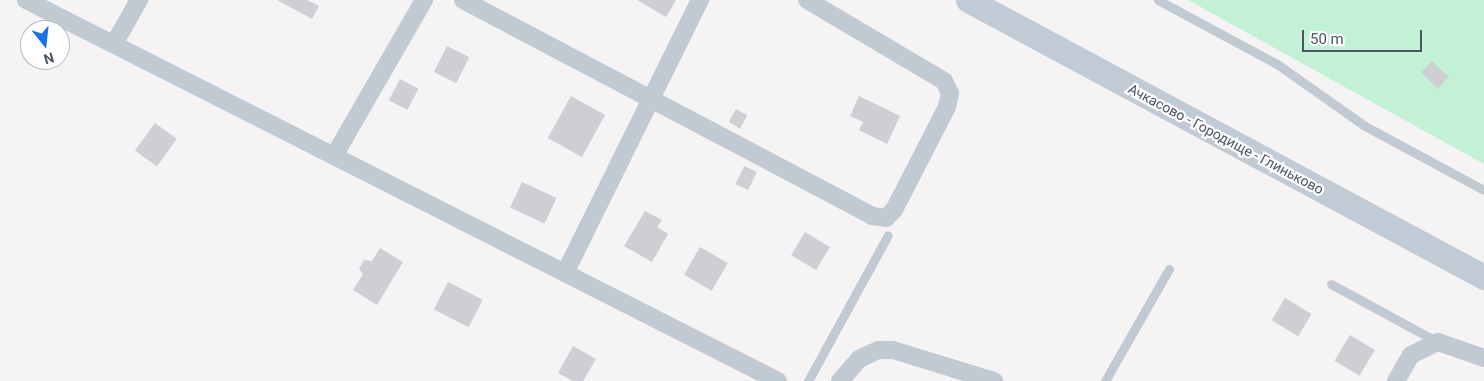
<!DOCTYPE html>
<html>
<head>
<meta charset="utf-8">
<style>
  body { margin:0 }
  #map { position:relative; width:1484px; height:381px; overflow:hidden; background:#f5f3f3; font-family:Roboto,sans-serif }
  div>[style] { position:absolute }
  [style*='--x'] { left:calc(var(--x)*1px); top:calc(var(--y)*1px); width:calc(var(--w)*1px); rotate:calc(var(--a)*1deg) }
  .green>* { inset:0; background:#c3f1d5 }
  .building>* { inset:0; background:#cdcfd5; transform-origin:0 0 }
  .lane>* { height:9px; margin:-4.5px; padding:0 4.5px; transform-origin:4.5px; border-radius:4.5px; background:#c1cad2 }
  .street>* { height:18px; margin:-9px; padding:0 9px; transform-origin:9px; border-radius:9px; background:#c1cad2 }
  .secondary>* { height:25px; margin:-12.5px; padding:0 12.5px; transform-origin:12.5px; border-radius:12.5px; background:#c1cbd6 }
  span { translate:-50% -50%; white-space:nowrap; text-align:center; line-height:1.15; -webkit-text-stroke:4.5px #fff; paint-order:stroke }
  .street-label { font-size:14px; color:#4a5661 }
  .north { position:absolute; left:20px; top:20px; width:50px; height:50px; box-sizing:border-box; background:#fff; border:1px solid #b7bbc0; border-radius:50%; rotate:164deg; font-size:14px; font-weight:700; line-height:20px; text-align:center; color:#4a5661 }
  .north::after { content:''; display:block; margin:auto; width:18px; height:22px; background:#1a73e8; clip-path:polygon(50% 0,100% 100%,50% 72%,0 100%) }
  .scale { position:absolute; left:1302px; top:30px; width:120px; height:22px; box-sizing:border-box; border:2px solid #4a5661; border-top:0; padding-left:6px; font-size:15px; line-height:18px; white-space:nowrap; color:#4a5661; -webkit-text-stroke:4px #fff; paint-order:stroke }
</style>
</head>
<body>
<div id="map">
  <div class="green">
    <div style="clip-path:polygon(1188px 0,1484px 0,1484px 164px)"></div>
  </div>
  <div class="building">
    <div style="clip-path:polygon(277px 0,307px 0,319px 6px,312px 19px)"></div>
    <div style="clip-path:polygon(637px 0,676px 0,666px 17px)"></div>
    <div style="left:447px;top:46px;width:25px;height:29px;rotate:27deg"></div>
    <div style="left:1432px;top:61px;width:23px;height:16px;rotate:43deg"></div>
    <div style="left:400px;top:79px;width:21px;height:24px;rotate:28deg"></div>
    <div style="left:571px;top:96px;width:39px;height:48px;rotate:29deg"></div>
    <div style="clip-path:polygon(859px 96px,900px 116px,887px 144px,859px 130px,863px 122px,850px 116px)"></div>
    <div style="left:736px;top:109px;width:13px;height:15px;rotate:29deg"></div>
    <div style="left:155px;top:123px;width:27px;height:34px;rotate:36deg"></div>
    <div style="left:744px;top:166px;width:14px;height:20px;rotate:25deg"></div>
    <div style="left:522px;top:182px;width:38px;height:28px;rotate:25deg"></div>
    <div style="clip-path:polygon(645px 211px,662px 220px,657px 227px,668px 234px,652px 262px,624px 246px)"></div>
    <div style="left:805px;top:232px;width:29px;height:27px;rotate:31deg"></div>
    <div style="left:700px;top:247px;width:32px;height:32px;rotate:30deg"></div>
    <div style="clip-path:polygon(380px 248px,403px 262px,377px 305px,353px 290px,363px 274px,359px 269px,364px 260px,372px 261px)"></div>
    <div style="left:448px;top:282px;width:39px;height:31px;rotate:27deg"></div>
    <div style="left:1285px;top:298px;width:31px;height:26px;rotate:31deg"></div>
    <div style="left:1350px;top:335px;width:29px;height:30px;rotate:31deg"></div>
    <div style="clip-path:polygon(573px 346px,596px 359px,583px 381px,573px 381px,558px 373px)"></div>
  </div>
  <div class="lane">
    <div style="--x:1158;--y:0;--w:135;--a:28.3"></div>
    <div style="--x:1277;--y:64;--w:108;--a:35.2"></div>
    <div style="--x:1365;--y:126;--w:135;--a:28.3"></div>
    <div style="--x:1331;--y:284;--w:122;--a:28.5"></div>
    <div style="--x:808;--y:381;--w:166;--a:-61.3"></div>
    <div style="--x:1105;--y:381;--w:129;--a:-60.3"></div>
  </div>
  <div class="street">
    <div style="--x:26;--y:0;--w:843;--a:26.87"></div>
    <div style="--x:463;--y:0;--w:463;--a:27.8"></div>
    <div style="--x:872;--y:216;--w:14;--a:8"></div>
    <div style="--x:886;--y:218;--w:11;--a:-45"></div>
    <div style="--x:894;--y:210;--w:116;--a:-62.8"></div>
    <div style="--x:947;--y:107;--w:14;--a:-78"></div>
    <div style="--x:950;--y:93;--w:13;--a:-117"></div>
    <div style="--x:944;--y:81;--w:159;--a:-149.4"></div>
    <div style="--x:114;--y:44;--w:51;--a:-60.4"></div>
    <div style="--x:334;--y:156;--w:180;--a:-60"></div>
    <div style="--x:565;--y:273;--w:305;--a:-63.7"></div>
    <div style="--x:840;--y:381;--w:29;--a:-49"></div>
    <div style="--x:859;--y:359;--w:21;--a:-25"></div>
    <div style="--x:878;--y:350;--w:15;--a:0"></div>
    <div style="--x:893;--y:350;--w:106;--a:17.1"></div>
    <div style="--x:1396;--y:381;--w:30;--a:-60"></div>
    <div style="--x:1411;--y:355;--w:30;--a:-26"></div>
    <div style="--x:1438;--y:342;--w:49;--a:19.2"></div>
  </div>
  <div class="secondary">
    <div style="--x:968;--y:0;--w:586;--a:28.23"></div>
  </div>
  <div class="street-label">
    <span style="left:1226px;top:139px;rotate:28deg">Ачкасово - Городище - Глиньково</span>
  </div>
  <div class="north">N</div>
  <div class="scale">50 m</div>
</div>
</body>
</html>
